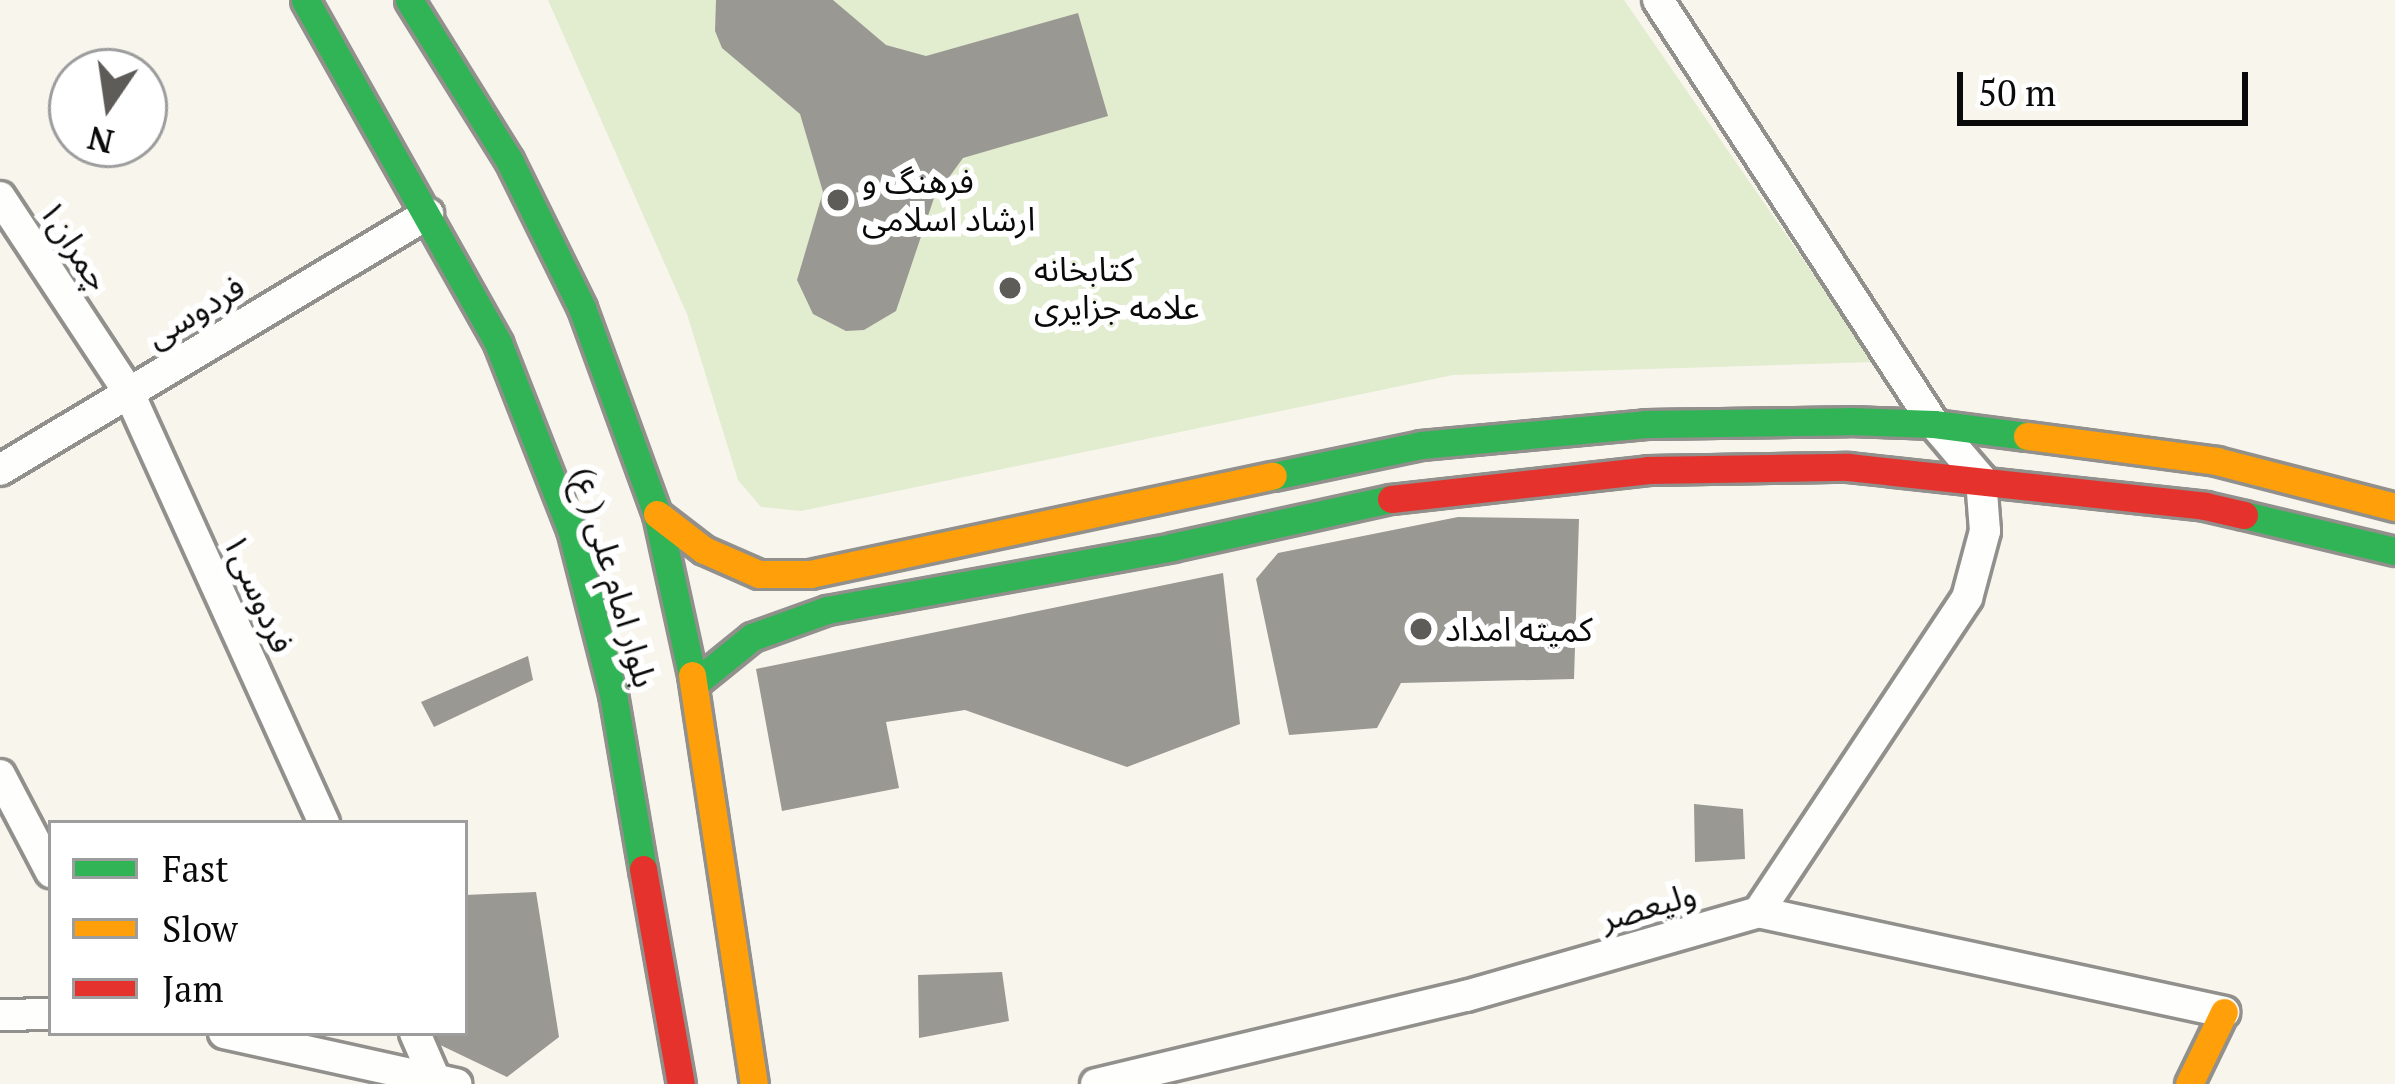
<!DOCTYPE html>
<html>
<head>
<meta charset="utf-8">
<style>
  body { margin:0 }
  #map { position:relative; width:2395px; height:1084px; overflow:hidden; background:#f8f5ed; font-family:"PT Serif","Noto Sans Arabic",serif }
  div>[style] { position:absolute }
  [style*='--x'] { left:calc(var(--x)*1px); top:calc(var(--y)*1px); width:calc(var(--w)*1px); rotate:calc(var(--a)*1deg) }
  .green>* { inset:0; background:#e2eccf }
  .building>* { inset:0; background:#9a9893 }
  .roads { filter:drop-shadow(3px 0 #91908c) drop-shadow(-3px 0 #91908c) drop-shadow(0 3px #91908c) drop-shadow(0 -3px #91908c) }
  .street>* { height:30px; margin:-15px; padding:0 15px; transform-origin:15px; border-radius:15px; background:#fefefc }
  .fast>* { height:27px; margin:-13.5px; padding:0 13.5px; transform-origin:13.5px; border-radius:13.5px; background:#30b455 }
  .slow>* { height:27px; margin:-13.5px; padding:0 13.5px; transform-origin:13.5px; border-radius:13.5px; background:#ff9f0a }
  .jam>* { height:27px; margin:-13.5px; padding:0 13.5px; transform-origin:13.5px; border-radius:13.5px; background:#e5322d }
  .dots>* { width:33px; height:33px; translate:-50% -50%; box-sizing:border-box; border:6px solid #fff; border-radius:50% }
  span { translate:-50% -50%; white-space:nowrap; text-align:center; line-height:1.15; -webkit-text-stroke:12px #fff; paint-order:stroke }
  .poi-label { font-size:33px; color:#0a0a0a }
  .left { translate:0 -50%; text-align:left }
  .street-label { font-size:33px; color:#0a0a0a }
  .legend { position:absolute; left:48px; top:820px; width:420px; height:216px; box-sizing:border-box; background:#fff; border:3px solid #9d9d9d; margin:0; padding:15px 21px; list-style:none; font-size:36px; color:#0a0a0a }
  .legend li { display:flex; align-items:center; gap:24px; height:60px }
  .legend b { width:60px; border:3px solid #9d9d9d }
  .north { position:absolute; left:48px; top:48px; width:120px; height:120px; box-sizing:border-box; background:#fff; border:3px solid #9d9d9d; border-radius:50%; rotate:193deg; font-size:33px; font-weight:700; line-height:48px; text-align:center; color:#0a0a0a }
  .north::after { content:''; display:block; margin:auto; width:42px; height:54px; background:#5d5c59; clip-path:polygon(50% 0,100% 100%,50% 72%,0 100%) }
  .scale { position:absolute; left:1957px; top:72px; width:291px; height:54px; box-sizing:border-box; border:6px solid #0a0a0a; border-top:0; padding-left:15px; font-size:36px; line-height:42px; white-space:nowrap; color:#0a0a0a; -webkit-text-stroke:9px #fff; paint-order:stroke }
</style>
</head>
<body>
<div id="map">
  <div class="green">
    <div style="clip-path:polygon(548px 0,1624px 0,1874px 362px,1453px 375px,801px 511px,761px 507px,738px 480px,687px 314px)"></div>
  </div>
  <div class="building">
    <div style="clip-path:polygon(716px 0,833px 0,886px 45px,926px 56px,1078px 13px,1108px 116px,963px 158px,934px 198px,896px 311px,864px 330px,846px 331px,813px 314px,797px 280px,823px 192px,800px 114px,722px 48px,715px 31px)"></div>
    <div style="clip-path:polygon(1458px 517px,1579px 519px,1574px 679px,1401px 683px,1377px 728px,1289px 735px,1256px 579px,1278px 553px)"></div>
    <div style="clip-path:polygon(1223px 573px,1240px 724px,1127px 767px,965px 710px,886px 722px,899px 788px,782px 811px,756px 669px)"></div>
    <div style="clip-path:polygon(528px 656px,533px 680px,434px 727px,421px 702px)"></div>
    <div style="clip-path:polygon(1694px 804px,1743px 809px,1745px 859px,1695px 862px)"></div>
    <div style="clip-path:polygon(536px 892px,559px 1037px,507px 1077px,436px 1043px,432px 1033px,465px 1033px,465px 895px)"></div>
    <div style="clip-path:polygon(1002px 972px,1009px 1021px,919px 1038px,918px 975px)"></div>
  </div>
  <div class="roads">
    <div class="street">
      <div style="--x:1658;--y:0;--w:506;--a:56.94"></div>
      <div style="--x:1934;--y:424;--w:72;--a:49.5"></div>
      <div style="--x:1981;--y:479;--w:52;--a:85.6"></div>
      <div style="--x:1985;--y:531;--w:69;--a:105"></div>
      <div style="--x:1967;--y:598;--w:377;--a:123.6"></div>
      <div style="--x:0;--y:197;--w:235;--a:56.6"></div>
      <div style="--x:129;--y:393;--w:472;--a:65.6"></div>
      <div style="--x:0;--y:470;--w:499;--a:-30.9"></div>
      <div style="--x:0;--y:775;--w:110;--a:62.3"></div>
      <div style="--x:0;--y:1015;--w:51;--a:-1.1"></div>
      <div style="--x:224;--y:1033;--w:238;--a:12.4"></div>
      <div style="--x:415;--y:1033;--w:48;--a:66.6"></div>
      <div style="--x:1096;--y:1084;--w:380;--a:-13.4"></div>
      <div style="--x:1466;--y:996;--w:304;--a:-16"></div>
      <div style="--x:1758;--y:912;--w:477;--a:12.1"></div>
    </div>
    <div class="fast">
      <div style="--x:305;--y:0;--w:394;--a:60.6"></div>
      <div style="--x:498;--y:343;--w:200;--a:68.6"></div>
      <div style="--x:571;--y:529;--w:170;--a:75.7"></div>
      <div style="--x:613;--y:694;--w:178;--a:80.3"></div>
      <div style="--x:409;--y:0;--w:189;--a:58"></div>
      <div style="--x:509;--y:160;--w:165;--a:63.7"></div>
      <div style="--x:582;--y:308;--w:219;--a:70"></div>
      <div style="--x:657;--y:514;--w:165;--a:77.7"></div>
      <div style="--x:1273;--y:476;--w:151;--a:-11.8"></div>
      <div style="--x:1421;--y:445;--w:226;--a:-5.3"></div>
      <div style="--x:1646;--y:424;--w:203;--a:-0.8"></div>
      <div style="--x:1849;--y:421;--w:85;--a:2"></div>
      <div style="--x:1934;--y:424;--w:94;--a:7.4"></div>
      <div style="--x:2244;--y:515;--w:155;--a:13.4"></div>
      <div style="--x:694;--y:684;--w:75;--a:-39"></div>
      <div style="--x:752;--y:637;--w:80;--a:-19.8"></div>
      <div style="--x:827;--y:610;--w:351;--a:-10.3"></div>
      <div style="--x:1172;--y:547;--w:224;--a:-12.4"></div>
    </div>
    <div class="slow">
      <div style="--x:2027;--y:436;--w:191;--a:7.5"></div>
      <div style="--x:2216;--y:461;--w:185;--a:14.4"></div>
      <div style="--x:657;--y:514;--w:59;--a:37.5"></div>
      <div style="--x:704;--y:550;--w:60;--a:23.6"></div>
      <div style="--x:759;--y:574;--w:51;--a:0"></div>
      <div style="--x:810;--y:574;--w:473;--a:-12"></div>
      <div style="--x:692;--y:675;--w:414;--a:81.4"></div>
      <div style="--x:2189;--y:1084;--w:80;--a:-64.1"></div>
    </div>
    <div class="jam">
      <div style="--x:1391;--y:499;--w:259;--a:-6.4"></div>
      <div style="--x:1648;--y:470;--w:200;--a:-0.9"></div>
      <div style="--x:1848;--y:467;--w:359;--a:6.2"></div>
      <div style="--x:2205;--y:506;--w:40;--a:13"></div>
      <div style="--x:643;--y:869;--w:218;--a:80"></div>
    </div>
  </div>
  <div class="dots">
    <div style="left:838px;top:200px;background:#5d5c59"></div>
    <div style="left:1010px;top:288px;background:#5d5c59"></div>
    <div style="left:1421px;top:629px;background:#5d5c59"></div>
  </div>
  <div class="poi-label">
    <span class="left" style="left:862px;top:200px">فرهنگ و<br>ارشاد اسلامی</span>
    <span class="left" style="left:1034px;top:288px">کتابخانه<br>علامه جزایری</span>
    <span class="left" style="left:1445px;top:629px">کمیته امداد</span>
  </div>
  <div class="street-label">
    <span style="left:75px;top:245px;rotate:57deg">چمران۱</span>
    <span style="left:195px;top:311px;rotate:-31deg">فردوسی</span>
    <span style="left:615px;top:577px;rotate:74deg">بلوار امام علی ( ع)</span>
    <span style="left:259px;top:593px;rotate:66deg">فردوسی۱</span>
    <span style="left:1648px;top:906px;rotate:-16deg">ولیعصر</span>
  </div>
  <ul class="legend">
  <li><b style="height:15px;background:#30b455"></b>Fast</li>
  <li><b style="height:15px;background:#ff9f0a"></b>Slow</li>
  <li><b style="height:15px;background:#e5322d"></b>Jam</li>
  </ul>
  <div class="north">N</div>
  <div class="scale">50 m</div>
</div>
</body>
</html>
